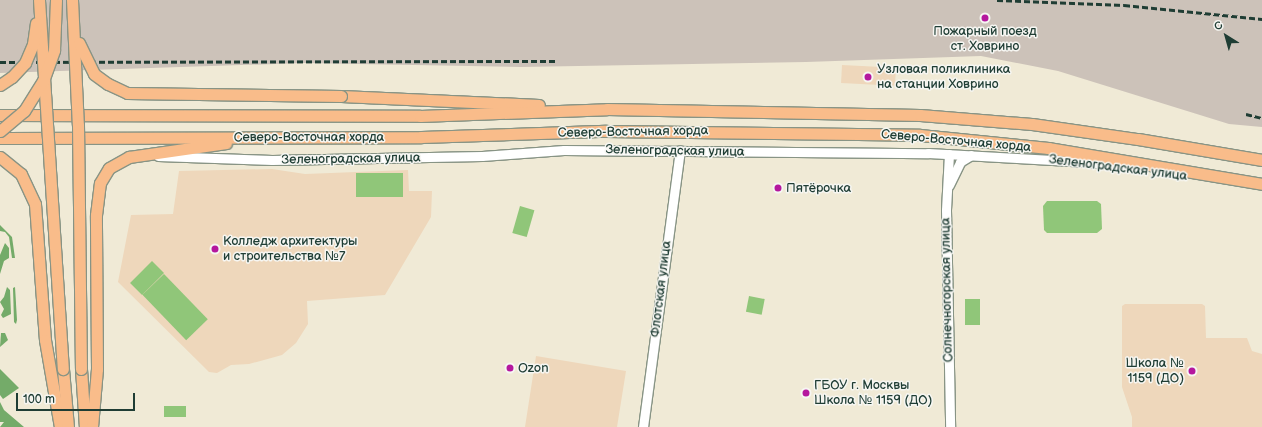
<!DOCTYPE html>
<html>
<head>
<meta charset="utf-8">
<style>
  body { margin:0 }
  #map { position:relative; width:1262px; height:427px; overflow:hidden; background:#f0ead6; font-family:"Balsamiq Sans",sans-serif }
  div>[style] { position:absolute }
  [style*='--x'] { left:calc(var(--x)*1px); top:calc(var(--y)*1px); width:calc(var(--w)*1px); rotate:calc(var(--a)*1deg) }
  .built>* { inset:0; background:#eed7bb; transform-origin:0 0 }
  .industrial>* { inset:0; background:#ccc2b9 }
  .green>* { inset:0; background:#90c679; transform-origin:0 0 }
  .forest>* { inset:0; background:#74ab69 }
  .roads { filter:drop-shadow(1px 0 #889485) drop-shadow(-1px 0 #889485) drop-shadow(0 1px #889485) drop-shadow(0 -1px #889485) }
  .minor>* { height:9px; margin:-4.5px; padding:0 4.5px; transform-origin:4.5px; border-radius:4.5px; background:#fff }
  .major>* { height:11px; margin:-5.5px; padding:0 5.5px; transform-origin:5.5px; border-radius:5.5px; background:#f9bc8a }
  .rail>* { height:2.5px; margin-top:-1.25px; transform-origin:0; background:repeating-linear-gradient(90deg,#1f3d34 0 6px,transparent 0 9px) }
  .bridges { filter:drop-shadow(1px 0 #889485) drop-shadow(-1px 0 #889485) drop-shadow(0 1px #889485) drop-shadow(0 -1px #889485) }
  .major-bridge>* { height:11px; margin:-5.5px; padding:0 5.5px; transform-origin:5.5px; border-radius:5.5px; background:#f9bc8a }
  .dots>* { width:11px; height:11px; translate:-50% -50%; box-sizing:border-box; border:2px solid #f6f6f2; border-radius:50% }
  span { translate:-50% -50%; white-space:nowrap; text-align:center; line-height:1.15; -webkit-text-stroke:3px #f6f6f2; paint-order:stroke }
  .poi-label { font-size:13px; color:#1f3d34 }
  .left { translate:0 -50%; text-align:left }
  .right { translate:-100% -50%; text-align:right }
  .street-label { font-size:13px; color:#1f3d34 }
  .north { position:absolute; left:1206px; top:16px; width:40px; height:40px; -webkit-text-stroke:3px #f6f6f2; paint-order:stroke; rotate:323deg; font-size:11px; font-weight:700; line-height:16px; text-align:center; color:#1f3d34 }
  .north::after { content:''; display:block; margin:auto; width:14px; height:18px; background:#1f3d34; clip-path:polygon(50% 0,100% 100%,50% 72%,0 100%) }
  .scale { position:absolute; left:16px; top:393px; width:119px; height:18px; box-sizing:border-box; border:2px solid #1f3d34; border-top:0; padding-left:5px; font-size:12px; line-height:14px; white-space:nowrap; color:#1f3d34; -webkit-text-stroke:3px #f6f6f2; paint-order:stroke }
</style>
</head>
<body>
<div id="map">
  <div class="built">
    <div style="left:842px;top:65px;width:54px;height:18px;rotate:3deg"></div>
    <div style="clip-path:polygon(272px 169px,305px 174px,408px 170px,409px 191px,432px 191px,431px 217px,385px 295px,307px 301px,308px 324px,296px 343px,282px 355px,249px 364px,231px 365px,217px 373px,209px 372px,118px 282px,131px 215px,173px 214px,179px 171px)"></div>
    <div style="clip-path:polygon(1125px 304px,1202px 304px,1205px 306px,1206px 338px,1247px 338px,1252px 351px,1262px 354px,1262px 427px,1132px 427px,1132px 417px,1122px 387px,1122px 306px)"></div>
    <div style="clip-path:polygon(536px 356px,626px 371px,617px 427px,525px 427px)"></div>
  </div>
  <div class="industrial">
    <div style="clip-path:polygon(0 0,1262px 0,1262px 127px,1229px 124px,1058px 71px,981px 56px,806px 62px,521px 67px,304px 63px,0 73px)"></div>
  </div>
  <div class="green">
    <div style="left:356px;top:173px;width:47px;height:24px"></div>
    <div style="clip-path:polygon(1047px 201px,1097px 201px,1101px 204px,1102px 229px,1097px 233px,1047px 233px,1044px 230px,1043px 206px)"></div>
    <div style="left:520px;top:206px;width:15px;height:28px;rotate:16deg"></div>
    <div style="left:152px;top:261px;width:17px;height:31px;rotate:45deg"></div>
    <div style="left:164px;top:274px;width:63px;height:30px;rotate:46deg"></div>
    <div style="left:749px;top:296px;width:16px;height:16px;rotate:11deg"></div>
    <div style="left:965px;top:299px;width:15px;height:26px"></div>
    <div style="left:186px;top:406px;width:11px;height:22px;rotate:90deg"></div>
  </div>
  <div class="forest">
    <div style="clip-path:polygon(0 225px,12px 237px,15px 258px,12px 258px,9px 237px,5px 232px,0 231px)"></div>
    <div style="clip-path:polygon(5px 243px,9px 248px,9px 258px,4px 261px,0 274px,0 255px)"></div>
    <div style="clip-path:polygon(7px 287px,10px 290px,11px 314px,3px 318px,1px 315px,4px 309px,0 302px,4px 297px)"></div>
    <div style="clip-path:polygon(15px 287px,17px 320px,16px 324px,14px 322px,13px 288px)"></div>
    <div style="clip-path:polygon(1px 333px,5px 333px,8px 340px,0 347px)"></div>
    <div style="clip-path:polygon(0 369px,19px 388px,3px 399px,0 395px)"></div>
    <div style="clip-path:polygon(0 402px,4px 410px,24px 427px,0 427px,4px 422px,0 422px)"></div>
  </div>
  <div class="roads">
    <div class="minor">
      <div style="--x:949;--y:154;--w:56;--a:93.1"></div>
      <div style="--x:946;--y:210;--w:217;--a:88.9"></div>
      <div style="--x:158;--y:156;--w:114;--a:2"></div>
      <div style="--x:272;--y:160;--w:210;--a:-1.1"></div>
      <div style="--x:482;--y:156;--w:82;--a:-4.2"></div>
      <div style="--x:564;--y:150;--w:364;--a:0.5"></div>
      <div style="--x:928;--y:153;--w:160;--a:3.2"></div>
      <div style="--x:1088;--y:162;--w:44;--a:6.5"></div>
      <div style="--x:949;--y:185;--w:25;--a:-64"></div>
      <div style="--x:960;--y:162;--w:13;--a:-32"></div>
      <div style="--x:643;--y:427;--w:279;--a:-82.4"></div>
    </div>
    <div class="major">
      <div style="--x:341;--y:96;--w:198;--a:2.6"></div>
      <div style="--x:0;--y:115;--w:420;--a:0.1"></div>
      <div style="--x:420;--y:116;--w:187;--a:-2.1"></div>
      <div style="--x:607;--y:109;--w:313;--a:1.1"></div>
      <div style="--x:920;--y:115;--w:112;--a:4.6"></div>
      <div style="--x:1032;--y:124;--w:107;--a:8.1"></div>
      <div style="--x:1138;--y:139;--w:126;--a:9.6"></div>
      <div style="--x:0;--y:138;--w:421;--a:-0.1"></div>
      <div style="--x:421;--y:137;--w:185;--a:-1.9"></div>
      <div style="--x:606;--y:131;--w:314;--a:0.7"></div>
      <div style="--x:920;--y:135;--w:129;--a:5.8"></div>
      <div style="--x:1048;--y:148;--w:217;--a:9.5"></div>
      <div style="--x:0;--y:157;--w:27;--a:39"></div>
      <div style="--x:21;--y:174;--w:33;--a:65"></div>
      <div style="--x:35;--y:204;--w:136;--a:85.8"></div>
      <div style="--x:45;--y:340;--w:88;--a:80.2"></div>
      <div style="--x:63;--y:369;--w:58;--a:85.1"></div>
      <div style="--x:81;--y:369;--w:58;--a:86.1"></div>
      <div style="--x:92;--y:427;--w:58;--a:-85.1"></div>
      <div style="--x:97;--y:369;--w:154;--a:-90.4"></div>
      <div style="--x:96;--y:215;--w:32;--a:-83"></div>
      <div style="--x:100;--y:183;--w:17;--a:-59"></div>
      <div style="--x:109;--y:168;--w:23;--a:-29"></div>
      <div style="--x:129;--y:157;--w:98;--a:-8.2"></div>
    </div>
  </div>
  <div class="rail">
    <div style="--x:997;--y:0;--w:127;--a:2.3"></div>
    <div style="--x:1124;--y:5;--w:139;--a:5.8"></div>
    <div style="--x:0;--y:62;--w:555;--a:-0.1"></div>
    <div style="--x:1246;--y:114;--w:16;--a:14"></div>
  </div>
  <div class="bridges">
    <div class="major-bridge">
      <div style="--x:39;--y:0;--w:370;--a:86.3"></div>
      <div style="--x:72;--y:0;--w:125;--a:87.3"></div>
      <div style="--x:78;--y:125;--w:244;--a:89.3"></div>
      <div style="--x:79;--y:43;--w:34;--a:64"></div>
      <div style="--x:94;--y:74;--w:17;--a:36"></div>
      <div style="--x:108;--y:84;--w:21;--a:25"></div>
      <div style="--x:127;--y:93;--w:214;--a:0.8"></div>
      <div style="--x:0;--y:85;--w:14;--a:-34"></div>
      <div style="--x:12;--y:77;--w:19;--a:-47"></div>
      <div style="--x:25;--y:63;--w:21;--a:-67"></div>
      <div style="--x:33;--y:44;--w:21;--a:-82"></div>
      <div style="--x:0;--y:131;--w:31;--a:-40"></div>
      <div style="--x:24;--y:111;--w:36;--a:-58"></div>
      <div style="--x:43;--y:81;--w:33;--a:-70"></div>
      <div style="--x:54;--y:50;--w:50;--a:-87.7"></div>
    </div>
  </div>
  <div class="dots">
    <div style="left:985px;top:18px;background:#b5179e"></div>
    <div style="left:868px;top:77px;background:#b5179e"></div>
    <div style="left:778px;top:188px;background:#b5179e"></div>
    <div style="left:215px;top:249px;background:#b5179e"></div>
    <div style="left:510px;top:368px;background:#b5179e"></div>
    <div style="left:1192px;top:371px;background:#b5179e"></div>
    <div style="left:806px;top:393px;background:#b5179e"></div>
  </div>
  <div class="poi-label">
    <span style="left:985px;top:39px">Пожарный поезд<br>ст. Ховрино</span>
    <span class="left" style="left:877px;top:77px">Узловая поликлиника<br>на станции Ховрино</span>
    <span class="left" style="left:786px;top:188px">Пятёрочка</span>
    <span class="left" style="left:223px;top:249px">Колледж архитектуры<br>и строительства №7</span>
    <span class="right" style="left:1184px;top:371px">Школа №<br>1159 (ДО)</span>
    <span class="left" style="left:518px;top:368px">Ozon</span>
    <span class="left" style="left:814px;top:393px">ГБОУ г. Москвы<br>Школа № 1159 (ДО)</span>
  </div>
  <div class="street-label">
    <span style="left:633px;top:132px;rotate:-1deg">Северо-Восточная хорда</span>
    <span style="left:309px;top:137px">Северо-Восточная хорда</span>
    <span style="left:956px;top:141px;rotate:5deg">Северо-Восточная хорда</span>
    <span style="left:675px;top:151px;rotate:1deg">Зеленоградская улица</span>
    <span style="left:351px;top:159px;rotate:-1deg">Зеленоградская улица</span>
    <span style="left:1118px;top:168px;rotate:7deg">Зеленоградская улица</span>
    <span style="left:661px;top:289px;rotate:-83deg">Флотская улица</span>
    <span style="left:947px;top:290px;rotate:-91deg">Солнечногорская улица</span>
  </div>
  <div class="north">С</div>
  <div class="scale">100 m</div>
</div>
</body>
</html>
